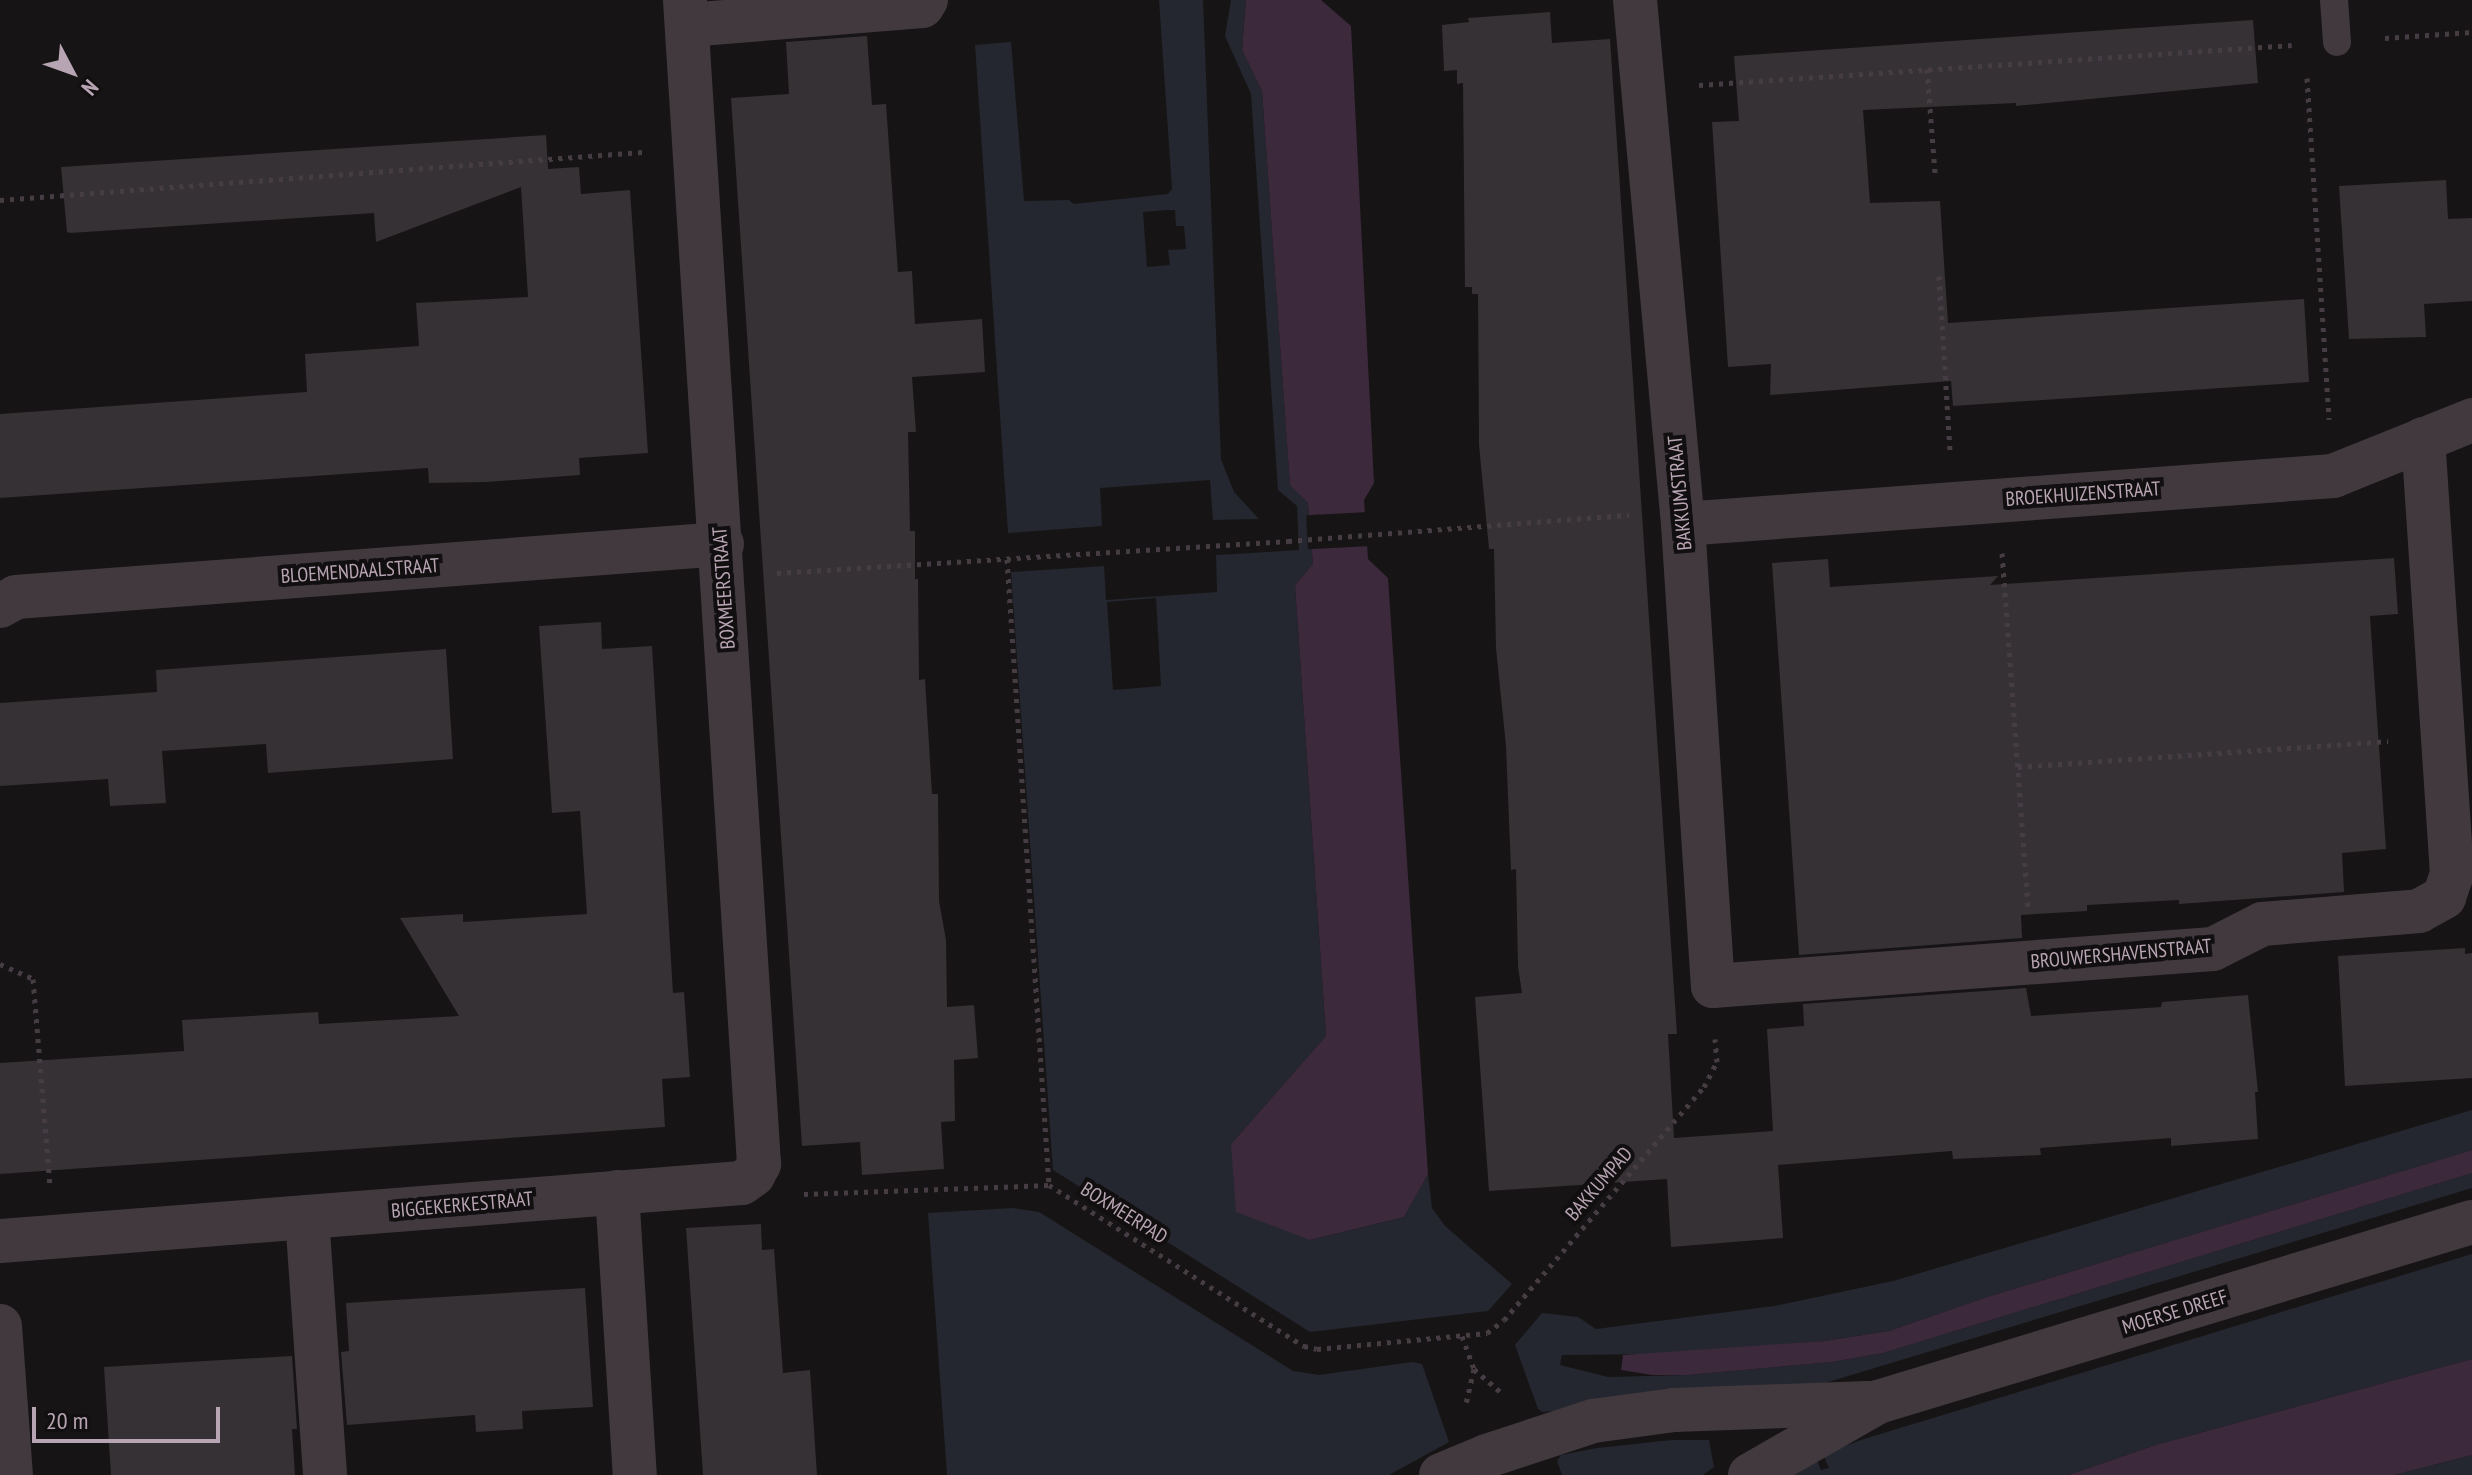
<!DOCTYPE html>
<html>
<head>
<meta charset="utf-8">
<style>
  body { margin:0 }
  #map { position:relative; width:2472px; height:1475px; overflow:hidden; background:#171415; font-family:"PT Sans Narrow",sans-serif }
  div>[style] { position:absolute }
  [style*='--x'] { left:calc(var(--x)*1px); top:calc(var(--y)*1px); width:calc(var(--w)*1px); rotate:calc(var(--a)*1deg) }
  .green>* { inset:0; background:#24272f }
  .water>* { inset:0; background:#3c293c }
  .pier>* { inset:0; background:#171415; transform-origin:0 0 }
  .building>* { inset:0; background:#363134 }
  .path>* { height:5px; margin-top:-2.5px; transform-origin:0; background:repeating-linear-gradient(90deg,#453d43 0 4px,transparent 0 10px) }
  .service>* { height:28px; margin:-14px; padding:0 14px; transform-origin:14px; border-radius:14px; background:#41393e }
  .minor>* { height:44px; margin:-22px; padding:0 22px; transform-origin:22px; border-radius:22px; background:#41393e }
  .tertiary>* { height:44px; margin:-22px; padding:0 22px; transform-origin:22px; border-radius:22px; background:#41393e }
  span { translate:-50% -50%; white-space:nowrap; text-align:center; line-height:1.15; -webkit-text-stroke:8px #120f10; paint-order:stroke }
  .street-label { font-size:20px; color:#b8a5b3 }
  .north { position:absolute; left:32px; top:32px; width:80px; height:80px; -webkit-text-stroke:6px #120f10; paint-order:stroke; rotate:131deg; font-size:22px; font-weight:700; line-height:32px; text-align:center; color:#b8a5b3 }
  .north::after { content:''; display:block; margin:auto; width:28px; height:36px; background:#b8a5b3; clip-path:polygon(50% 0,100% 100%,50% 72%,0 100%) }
  .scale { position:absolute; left:32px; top:1407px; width:188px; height:36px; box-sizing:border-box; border:4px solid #b8a5b3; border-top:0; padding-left:10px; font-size:24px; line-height:28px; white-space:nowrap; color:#b8a5b3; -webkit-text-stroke:6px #120f10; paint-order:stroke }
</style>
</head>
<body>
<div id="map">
  <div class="green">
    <div style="clip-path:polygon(evenodd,1159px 0,1203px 0,1221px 459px,1234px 492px,1259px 519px,1213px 520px,1210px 480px,1100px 488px,1102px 526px,1008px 533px,975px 45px,1011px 42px,1024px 201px,1069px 200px,1074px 204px,1168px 194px,1172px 189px,1159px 0,1166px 210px,1175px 210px,1176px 226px,1184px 226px,1186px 249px,1168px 250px,1170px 265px,1147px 267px,1143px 212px,1166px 210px)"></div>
    <div style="clip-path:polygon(evenodd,1231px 0,1246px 0,1242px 50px,1262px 91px,1290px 484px,1308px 503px,1313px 564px,1295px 585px,1326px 1036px,1231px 1144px,1310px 1240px,1404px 1217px,1428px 1174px,1432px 1208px,1445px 1226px,1512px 1284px,1488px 1311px,1310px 1332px,1053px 1170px,1011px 572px,1104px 566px,1106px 600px,1217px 592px,1216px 555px,1299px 550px,1297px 506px,1278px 490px,1251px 94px,1225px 36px,1231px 0,1156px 598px,1161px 686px,1113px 690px,1107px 602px,1156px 598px)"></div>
    <div style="clip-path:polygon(2472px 1110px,2472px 1150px,1984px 1298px,1889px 1331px,1825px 1341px,1668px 1354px,1562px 1355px,1560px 1365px,1608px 1377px,1687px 1375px,1832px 1362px,1883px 1353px,2472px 1173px,2472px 1188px,1815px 1386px,1543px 1412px,1538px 1409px,1515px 1345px,1542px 1313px,1578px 1317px,1596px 1329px,1774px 1306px,1893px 1281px)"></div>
    <div style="clip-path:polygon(1013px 1208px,1039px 1212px,1293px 1371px,1319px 1375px,1412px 1362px,1422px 1364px,1449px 1442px,1389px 1475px,947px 1475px,928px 1213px)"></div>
    <div style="clip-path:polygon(2472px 1254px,2472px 1359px,2159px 1444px,2068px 1475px,1783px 1475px,1816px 1458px,1821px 1470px,1829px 1468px,1823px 1454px,1864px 1439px)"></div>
    <div style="clip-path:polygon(1672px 1440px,1709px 1440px,1714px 1467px,1703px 1475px,1562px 1475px,1557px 1461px,1561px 1455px,1597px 1448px)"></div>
    <div style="clip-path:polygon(2472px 1455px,2472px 1475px,2394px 1475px)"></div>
  </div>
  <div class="water">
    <div style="clip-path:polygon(1246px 0,1321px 0,1351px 26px,1374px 483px,1364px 500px,1368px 559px,1388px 578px,1428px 1174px,1404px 1217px,1310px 1240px,1236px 1212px,1231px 1144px,1326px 1036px,1295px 585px,1313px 564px,1308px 503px,1290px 485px,1262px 91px,1242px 50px)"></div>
    <div style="clip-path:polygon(2472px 1150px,2472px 1173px,1883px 1353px,1832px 1362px,1687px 1375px,1652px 1375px,1621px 1370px,1623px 1355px,1825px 1341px,1889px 1331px,1984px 1298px)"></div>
    <div style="clip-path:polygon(2472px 1359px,2472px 1455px,2394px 1475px,2068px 1475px,2159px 1444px)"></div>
  </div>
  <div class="pier">
    <div style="left:1369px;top:512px;width:34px;height:63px;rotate:87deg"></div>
  </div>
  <div class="building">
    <div style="clip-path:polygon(1550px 12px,1552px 43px,1610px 39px,1677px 1034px,1668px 1034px,1674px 1138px,1773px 1131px,1767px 1029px,1804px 1026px,1803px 1004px,2026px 988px,2031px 1016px,2161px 1007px,2162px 1002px,2248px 995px,2258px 1092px,2255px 1092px,2258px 1139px,2171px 1146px,2171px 1138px,2040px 1148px,2041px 1155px,1953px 1159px,1952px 1151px,1778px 1165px,1783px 1238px,1671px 1247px,1667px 1179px,1489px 1191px,1475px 997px,1522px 993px,1518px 967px,1516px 869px,1511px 870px,1506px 746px,1496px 648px,1494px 549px,1489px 549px,1479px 445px,1478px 294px,1472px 294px,1472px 287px,1465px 287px,1463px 83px,1457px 84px,1457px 70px,1444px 71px,1442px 25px,1469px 22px,1468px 18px)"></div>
    <div style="clip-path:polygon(2253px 20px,2258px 83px,2016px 106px,2016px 103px,1863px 110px,1870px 203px,1940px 201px,1948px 323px,2304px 299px,2309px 382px,1953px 406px,1951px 381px,1770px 395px,1771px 364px,1728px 367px,1712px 122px,1739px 121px,1734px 56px)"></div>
    <div style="clip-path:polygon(867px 36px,872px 105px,886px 104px,898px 272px,912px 271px,915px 324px,982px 319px,985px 372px,912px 377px,916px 432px,908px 432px,910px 531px,915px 531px,915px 579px,918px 579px,919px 680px,925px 679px,932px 794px,938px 794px,939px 901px,946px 940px,947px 1007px,974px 1005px,978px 1058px,954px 1060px,955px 1121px,941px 1122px,944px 1169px,862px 1175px,860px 1142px,802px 1146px,731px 98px,789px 94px,786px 42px)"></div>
    <div style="clip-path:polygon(546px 135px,548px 169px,579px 167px,581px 194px,630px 190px,648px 453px,579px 458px,580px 475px,487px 482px,429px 483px,428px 468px,0 498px,0 414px,307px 392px,305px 354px,419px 346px,416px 303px,528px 297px,521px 187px,376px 242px,374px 213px,70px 233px,67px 232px,61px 167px)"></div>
    <div style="clip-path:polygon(2446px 180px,2448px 219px,2472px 218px,2472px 301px,2424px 304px,2426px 337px,2349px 339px,2339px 186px)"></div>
    <div style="clip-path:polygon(2394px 558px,2398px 614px,2370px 616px,2386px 849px,2342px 853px,2344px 892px,2179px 904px,2179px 900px,2087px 905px,2087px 911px,2021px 915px,2022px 938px,1799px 955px,1772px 563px,1828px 559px,1830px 587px,1998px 576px,1990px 585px)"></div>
    <div style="clip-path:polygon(601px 622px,602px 649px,652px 646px,673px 993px,684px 992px,690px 1077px,662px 1079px,665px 1127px,0 1174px,0 1063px,184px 1051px,182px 1020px,318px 1012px,319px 1024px,459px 1016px,400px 918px,463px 914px,463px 922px,587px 914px,580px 811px,552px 813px,539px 626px)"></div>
    <div style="clip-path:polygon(446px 649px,453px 759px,268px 773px,266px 744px,162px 751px,166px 803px,110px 806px,108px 779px,0 786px,0 703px,157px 692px,156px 670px)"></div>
    <div style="clip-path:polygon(2465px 948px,2465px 954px,2472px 953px,2472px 1078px,2345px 1086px,2338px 956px)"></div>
    <div style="clip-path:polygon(761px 1224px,762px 1250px,774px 1249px,783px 1373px,810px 1370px,817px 1475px,703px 1475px,686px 1228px)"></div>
    <div style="clip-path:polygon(585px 1288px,593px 1407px,522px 1411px,523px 1429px,476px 1432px,475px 1415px,347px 1425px,341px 1352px,349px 1351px,346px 1303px)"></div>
    <div style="clip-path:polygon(292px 1356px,297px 1429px,292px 1429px,295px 1475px,111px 1475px,104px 1367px)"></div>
  </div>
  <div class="path">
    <div style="--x:2385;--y:38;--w:87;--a:-3.9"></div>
    <div style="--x:1927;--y:69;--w:105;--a:85.6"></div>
    <div style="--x:2307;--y:78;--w:342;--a:86.3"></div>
    <div style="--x:1699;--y:85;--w:594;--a:-3.86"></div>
    <div style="--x:0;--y:200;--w:644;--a:-4.28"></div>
    <div style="--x:1939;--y:276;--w:174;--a:86.4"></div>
    <div style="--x:2002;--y:553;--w:358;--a:85.8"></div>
    <div style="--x:1007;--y:559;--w:627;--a:86.16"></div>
    <div style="--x:777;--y:573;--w:512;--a:-3.58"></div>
    <div style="--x:1288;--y:541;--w:342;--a:-4.4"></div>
    <div style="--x:2018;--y:767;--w:371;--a:-4"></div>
    <div style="--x:0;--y:964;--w:36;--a:24"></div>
    <div style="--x:33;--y:979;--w:206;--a:85.3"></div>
    <div style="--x:804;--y:1194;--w:245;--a:-2.1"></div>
    <div style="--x:1049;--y:1185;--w:302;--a:32.3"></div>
    <div style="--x:1304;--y:1346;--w:13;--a:13"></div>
    <div style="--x:1317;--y:1349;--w:171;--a:-5.4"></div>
    <div style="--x:1487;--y:1333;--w:21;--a:-37"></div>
    <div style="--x:1504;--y:1320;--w:307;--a:-49.4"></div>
    <div style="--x:1704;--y:1087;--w:28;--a:-63"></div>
    <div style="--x:1717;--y:1062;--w:23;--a:-95"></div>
    <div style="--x:1462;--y:1336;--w:35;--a:70"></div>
    <div style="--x:1474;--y:1369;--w:36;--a:103"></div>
    <div style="--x:1474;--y:1369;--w:38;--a:41"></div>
  </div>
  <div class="service">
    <div style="--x:2334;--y:0;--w:42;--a:85.9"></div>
  </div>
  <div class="minor">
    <div style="--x:1635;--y:0;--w:526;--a:84.77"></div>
    <div style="--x:1683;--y:524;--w:463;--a:86.3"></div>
    <div style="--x:1713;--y:986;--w:501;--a:-4.23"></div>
    <div style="--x:2213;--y:949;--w:55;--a:-27"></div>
    <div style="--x:2262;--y:924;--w:158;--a:-4.7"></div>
    <div style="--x:2419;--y:911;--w:29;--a:-29"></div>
    <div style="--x:2444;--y:897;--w:24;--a:-71"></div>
    <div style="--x:2452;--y:874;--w:436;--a:-93.8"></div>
    <div style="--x:687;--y:25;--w:236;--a:-4.6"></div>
    <div style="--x:922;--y:6;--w:7;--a:-56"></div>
    <div style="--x:1683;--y:524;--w:652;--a:-4.22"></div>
    <div style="--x:2333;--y:476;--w:150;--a:-21.9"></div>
    <div style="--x:0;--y:606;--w:18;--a:-29"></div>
    <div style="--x:16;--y:597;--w:708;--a:-4.29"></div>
    <div style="--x:617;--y:1192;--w:284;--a:86.4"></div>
    <div style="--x:307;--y:1217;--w:259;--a:86"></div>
    <div style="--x:0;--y:1241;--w:744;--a:-4.47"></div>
    <div style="--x:742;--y:1183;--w:14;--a:-36"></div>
    <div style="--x:753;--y:1175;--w:13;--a:-61"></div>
    <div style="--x:759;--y:1164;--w:1166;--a:-93.64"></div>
    <div style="--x:0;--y:1326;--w:149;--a:85.8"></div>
  </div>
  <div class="tertiary">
    <div style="--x:1441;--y:1475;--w:50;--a:-22.4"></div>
    <div style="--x:1487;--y:1456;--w:112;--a:-18.3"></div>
    <div style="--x:1593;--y:1421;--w:82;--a:-7.7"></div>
    <div style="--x:1674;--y:1410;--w:194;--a:-2.1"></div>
    <div style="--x:1750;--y:1475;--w:147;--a:-29.7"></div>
    <div style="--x:1878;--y:1402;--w:621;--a:-16.86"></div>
  </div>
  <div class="street-label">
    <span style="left:1680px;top:493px;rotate:-95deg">BAKKUMSTRAAT</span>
    <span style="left:2083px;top:494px;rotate:-4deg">BROEKHUIZENSTRAAT</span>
    <span style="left:360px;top:571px;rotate:-4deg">BLOEMENDAALSTRAAT</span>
    <span style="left:724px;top:588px;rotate:-94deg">BOXMEERSTRAAT</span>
    <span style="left:2121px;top:954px;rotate:-5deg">BROUWERSHAVENSTRAAT</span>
    <span style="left:1599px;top:1184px;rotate:-49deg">BAKKUMPAD</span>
    <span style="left:462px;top:1205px;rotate:-5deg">BIGGEKERKESTRAAT</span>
    <span style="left:1124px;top:1213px;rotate:32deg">BOXMEERPAD</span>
    <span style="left:2175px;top:1312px;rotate:-17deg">MOERSE DREEF</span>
  </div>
  <div class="north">N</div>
  <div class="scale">20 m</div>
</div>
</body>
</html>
